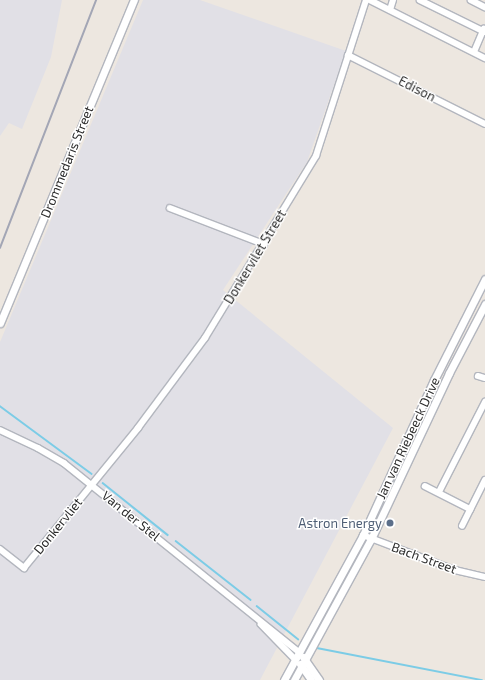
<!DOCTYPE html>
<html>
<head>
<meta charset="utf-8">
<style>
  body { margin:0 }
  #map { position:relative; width:485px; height:680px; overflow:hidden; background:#ede7e0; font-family:"Exo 2",sans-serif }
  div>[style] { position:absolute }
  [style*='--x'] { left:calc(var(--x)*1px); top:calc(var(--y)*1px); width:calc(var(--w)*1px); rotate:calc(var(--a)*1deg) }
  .industrial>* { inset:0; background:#e1e0e6 }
  .stream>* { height:1.5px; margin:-0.75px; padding:0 0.75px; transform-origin:0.75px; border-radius:0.75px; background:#7ccce6 }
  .roads { filter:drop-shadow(1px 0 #b3b6be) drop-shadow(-1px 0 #b3b6be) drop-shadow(0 1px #b3b6be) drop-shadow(0 -1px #b3b6be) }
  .street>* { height:5.5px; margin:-2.75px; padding:0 2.75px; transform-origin:2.75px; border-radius:2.75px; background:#fff }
  .secondary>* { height:7px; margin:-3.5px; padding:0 3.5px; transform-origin:3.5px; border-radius:3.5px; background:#fff }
  .rail>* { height:1.5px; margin:-0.75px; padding:0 0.75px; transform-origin:0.75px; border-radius:0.75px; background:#a3a6b5 }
  .dots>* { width:11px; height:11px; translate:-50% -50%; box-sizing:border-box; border:2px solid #fff; border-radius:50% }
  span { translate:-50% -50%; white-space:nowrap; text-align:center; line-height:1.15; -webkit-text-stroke:3px #fff; paint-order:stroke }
  .street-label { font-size:13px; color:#2c2c2c }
  .service-label { font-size:13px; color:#4e5e75 }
  .right { translate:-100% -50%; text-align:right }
</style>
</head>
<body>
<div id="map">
  <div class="industrial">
    <div style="clip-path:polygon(0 0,62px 0,51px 57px,22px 129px,9px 123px,0 136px)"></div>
    <div style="clip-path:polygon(143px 0,200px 0,346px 51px,307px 162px,223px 290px,393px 428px,260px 680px,0 680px,0 342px)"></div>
  </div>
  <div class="stream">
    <div style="--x:0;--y:406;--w:114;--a:36.5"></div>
    <div style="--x:103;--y:483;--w:83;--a:38.7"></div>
    <div style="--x:176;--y:541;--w:95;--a:38.2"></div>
    <div style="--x:257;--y:606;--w:53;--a:38.8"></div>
    <div style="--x:317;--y:648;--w:168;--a:11"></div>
  </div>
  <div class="roads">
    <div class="street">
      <div style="--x:370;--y:0;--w:129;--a:26.8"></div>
      <div style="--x:420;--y:0;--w:72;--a:26.2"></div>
      <div style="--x:471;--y:0;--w:16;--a:27"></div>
      <div style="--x:390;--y:10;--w:10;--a:-73"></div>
      <div style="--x:474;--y:52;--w:25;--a:-67"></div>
      <div style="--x:348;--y:55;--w:153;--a:26.7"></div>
      <div style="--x:170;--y:208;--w:101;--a:21"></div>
      <div style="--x:478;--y:376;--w:7;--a:16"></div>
      <div style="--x:0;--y:430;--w:42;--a:25.3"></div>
      <div style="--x:38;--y:448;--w:30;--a:30"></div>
      <div style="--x:64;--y:463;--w:302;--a:38.8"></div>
      <div style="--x:425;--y:486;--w:51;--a:27.1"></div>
      <div style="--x:439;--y:492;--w:101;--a:-62.9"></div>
      <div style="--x:462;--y:526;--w:51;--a:-63.4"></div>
      <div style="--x:363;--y:535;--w:98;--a:20.8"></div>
      <div style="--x:455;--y:570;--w:31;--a:13"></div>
      <div style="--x:0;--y:549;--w:31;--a:38"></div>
      <div style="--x:24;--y:568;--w:181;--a:-50.8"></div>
      <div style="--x:138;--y:428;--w:112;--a:-53.3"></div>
      <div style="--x:205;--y:338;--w:213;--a:-58.6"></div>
      <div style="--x:316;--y:156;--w:164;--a:-72.2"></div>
      <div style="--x:261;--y:624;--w:49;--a:45.8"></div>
    </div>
    <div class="secondary">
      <div style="--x:0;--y:323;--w:350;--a:-67.5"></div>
      <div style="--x:303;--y:657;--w:28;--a:55"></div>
      <div style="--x:300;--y:664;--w:19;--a:55"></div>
      <div style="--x:284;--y:680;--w:165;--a:-61.4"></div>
      <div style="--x:363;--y:535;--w:170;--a:-65.4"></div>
      <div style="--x:434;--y:380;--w:113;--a:-63.2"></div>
      <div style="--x:294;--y:680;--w:161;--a:-61.4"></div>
      <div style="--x:371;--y:539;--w:183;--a:-64.8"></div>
      <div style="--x:449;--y:373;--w:78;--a:-62.4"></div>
    </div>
  </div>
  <div class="rail">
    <div style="--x:0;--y:248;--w:266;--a:-68.8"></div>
  </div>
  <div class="dots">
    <div style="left:390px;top:523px;background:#5c6f8a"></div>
  </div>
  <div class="street-label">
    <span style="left:417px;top:89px;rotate:27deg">Edison</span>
    <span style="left:67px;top:162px;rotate:-68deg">Drommedaris Street</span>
    <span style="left:255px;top:257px;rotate:-59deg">Donkervilet Street</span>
    <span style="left:408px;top:438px;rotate:-65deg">Jan van Riebeeck Drive</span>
    <span style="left:131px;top:516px;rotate:39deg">Van der Stel</span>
    <span style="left:58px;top:526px;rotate:-51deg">Donkervliet</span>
    <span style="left:424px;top:558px;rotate:20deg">Bach Street</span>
  </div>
  <div class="service-label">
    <span class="right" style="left:382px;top:523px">Astron Energy</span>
  </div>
</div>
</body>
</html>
